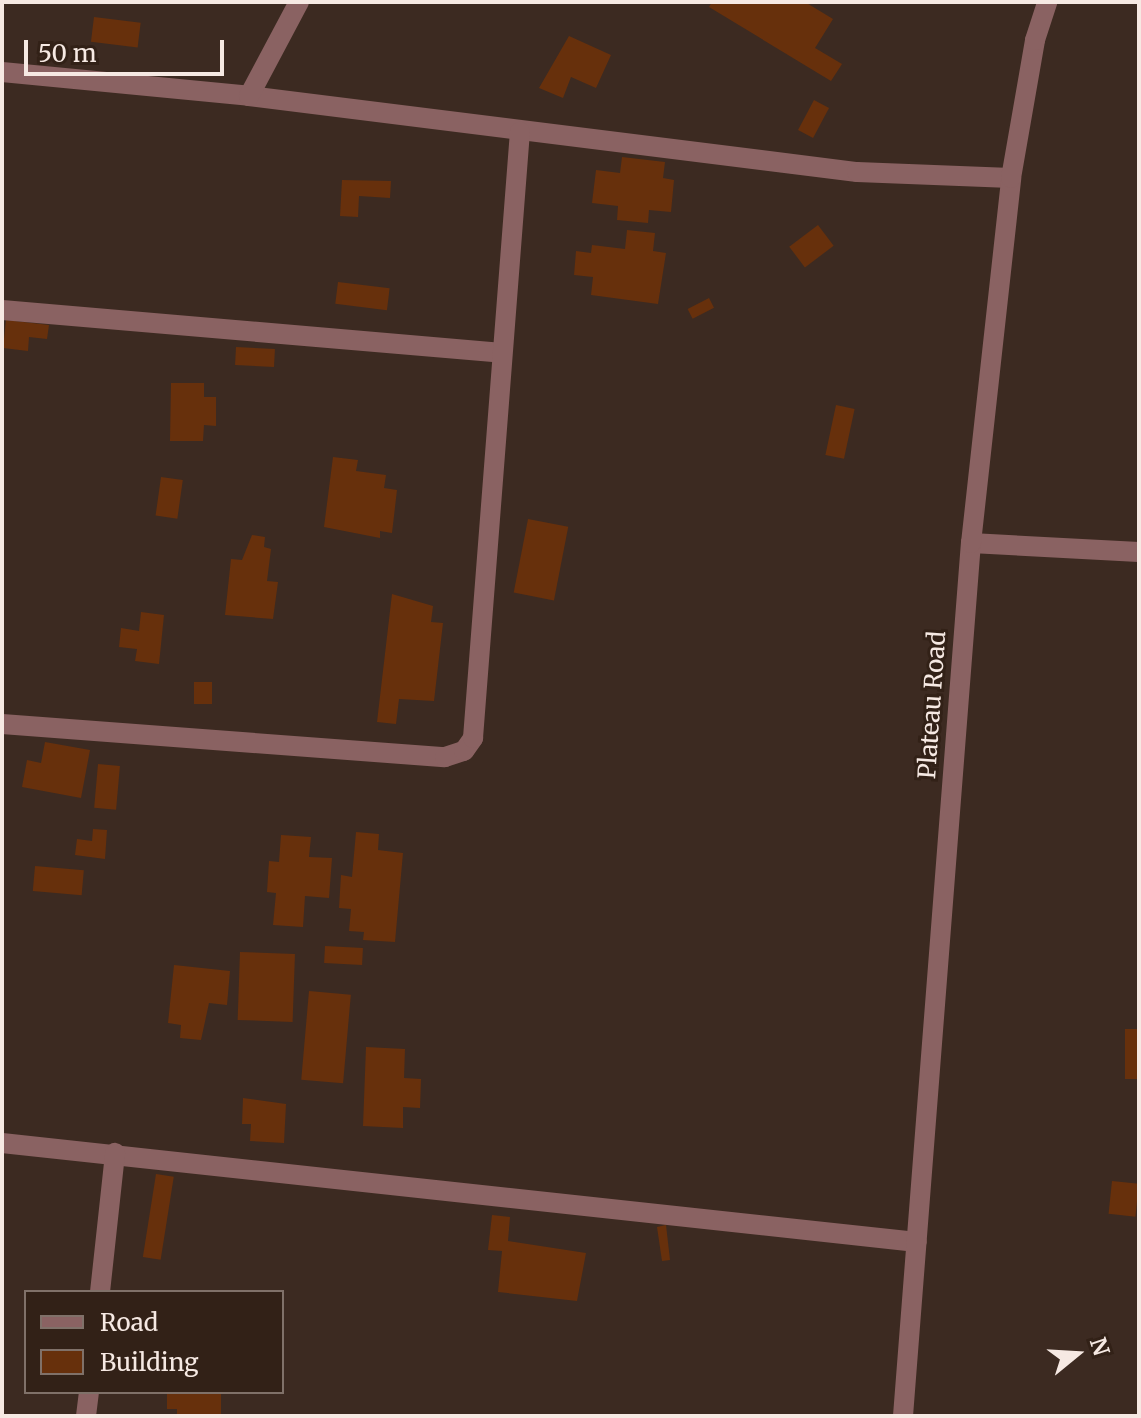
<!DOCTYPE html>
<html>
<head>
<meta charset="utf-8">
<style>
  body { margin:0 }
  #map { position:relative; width:1141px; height:1418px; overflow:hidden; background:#3c2a21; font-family:Merriweather,serif }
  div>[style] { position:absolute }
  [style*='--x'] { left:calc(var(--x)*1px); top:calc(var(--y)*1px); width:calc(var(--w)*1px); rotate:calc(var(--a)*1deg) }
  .building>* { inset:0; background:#67300c; transform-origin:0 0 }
  .minor>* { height:20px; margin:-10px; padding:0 10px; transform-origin:10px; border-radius:10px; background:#8a6262 }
  .tertiary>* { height:20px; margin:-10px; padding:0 10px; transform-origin:10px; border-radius:10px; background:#8a6262 }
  span { translate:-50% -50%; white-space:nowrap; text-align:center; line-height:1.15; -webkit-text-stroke:6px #322117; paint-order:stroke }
  .street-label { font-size:24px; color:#f6e9e3 }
  .frame { position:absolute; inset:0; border:4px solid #f6e9e3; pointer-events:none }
  .legend { position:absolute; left:24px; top:1290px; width:260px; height:104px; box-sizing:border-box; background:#322117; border:2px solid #807169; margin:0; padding:10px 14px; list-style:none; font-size:24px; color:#f6e9e3 }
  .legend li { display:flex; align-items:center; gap:16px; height:40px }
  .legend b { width:40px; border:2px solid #807169 }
  .north { position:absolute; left:1037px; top:1314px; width:80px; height:80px; -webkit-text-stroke:6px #322117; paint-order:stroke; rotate:72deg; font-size:22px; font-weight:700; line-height:32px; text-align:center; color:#f6e9e3 }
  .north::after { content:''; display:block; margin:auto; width:28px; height:36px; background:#f6e9e3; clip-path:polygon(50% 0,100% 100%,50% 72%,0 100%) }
  .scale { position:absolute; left:24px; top:40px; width:200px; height:36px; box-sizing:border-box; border:4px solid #f6e9e3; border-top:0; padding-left:10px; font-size:24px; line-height:28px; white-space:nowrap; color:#f6e9e3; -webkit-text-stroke:6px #322117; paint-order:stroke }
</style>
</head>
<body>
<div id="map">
  <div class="building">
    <div style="clip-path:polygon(712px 2px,805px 2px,833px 19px,815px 48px,842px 64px,831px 81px,709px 7px)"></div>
    <div style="left:94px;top:17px;width:47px;height:25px;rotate:7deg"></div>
    <div style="clip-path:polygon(569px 36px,611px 55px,596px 88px,571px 77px,563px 98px,539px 88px)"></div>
    <div style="left:814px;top:100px;width:17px;height:34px;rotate:28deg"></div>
    <div style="clip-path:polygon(622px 157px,665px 162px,663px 178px,674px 180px,671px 212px,649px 210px,648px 223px,617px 220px,618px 206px,592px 203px,596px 170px,620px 173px)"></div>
    <div style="clip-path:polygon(342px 180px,391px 181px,390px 198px,359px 196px,358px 217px,340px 216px)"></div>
    <div style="left:818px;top:225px;width:26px;height:36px;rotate:53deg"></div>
    <div style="clip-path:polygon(627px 230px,655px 233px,653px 251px,666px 253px,658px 304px,591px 295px,593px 277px,574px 275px,576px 251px,591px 253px,592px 245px,625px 249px)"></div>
    <div style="left:338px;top:282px;width:52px;height:22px;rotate:7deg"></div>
    <div style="left:709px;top:298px;width:11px;height:24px;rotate:63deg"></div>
    <div style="clip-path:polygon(6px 320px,49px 325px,47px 339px,29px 337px,28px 351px,3px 348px)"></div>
    <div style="left:236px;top:347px;width:39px;height:18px;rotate:3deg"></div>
    <div style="clip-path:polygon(171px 383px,204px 383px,204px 397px,216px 397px,216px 426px,204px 425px,203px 441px,170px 441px)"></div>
    <div style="left:836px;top:405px;width:19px;height:51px;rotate:12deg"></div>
    <div style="clip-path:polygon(333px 457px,358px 460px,356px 471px,386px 475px,384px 488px,397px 490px,392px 533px,380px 531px,380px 538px,324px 527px)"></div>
    <div style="left:161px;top:477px;width:22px;height:39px;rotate:8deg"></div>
    <div style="left:528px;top:519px;width:41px;height:75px;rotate:11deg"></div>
    <div style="clip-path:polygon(252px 535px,265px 537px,264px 547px,271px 549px,267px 581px,278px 582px,273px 619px,225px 615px,231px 559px,242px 560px)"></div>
    <div style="clip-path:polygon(392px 594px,433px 606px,431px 622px,443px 623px,434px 701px,399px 699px,396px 724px,377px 722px)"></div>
    <div style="clip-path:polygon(141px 612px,164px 615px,159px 664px,135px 661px,137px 649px,119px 647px,121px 628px,139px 631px)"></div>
    <div style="left:194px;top:682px;width:18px;height:22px"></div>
    <div style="clip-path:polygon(45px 742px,90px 750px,81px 798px,22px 787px,27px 760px,41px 763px)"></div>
    <div style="left:98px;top:764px;width:22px;height:44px;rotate:5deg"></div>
    <div style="clip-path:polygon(93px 829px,107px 830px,105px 859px,75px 855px,77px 839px,92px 841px)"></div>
    <div style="clip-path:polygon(356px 832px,379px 834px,378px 850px,403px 853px,395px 942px,363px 940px,364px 932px,349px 931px,351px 909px,339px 908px,341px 875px,352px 877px)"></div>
    <div style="clip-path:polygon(281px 835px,311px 837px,309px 857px,332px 858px,329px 898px,305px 896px,303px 927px,273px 925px,276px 893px,267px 892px,269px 861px,279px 862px)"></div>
    <div style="left:35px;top:866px;width:49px;height:25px;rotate:5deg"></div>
    <div style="left:325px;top:946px;width:38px;height:17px;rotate:3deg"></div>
    <div style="left:240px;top:952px;width:55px;height:68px;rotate:2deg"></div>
    <div style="clip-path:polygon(174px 965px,230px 971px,227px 1005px,209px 1003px,201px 1040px,180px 1038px,181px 1025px,168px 1023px)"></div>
    <div style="left:309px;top:991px;width:42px;height:89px;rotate:5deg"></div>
    <div style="left:1125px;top:1029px;width:14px;height:50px"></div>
    <div style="clip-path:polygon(366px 1047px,405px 1049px,404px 1078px,421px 1079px,420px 1108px,403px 1107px,403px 1128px,363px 1126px)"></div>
    <div style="clip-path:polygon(243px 1098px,286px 1104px,284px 1143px,250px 1141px,251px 1124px,242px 1124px)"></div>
    <div style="left:156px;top:1174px;width:18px;height:84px;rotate:9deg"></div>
    <div style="left:1112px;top:1181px;width:27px;height:33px;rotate:6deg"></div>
    <div style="clip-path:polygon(492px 1215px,510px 1217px,508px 1241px,586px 1253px,577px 1301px,498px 1292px,502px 1251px,488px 1250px)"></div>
    <div style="clip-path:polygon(666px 1225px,670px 1260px,662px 1261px,657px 1227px)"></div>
    <div style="clip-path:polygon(167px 1392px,221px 1392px,221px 1416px,177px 1416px,177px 1409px,167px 1409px)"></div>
  </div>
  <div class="minor">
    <div style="--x:2;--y:72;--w:248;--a:5.5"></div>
    <div style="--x:249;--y:96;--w:613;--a:7.13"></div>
    <div style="--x:857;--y:172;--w:154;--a:2.2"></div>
    <div style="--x:249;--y:96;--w:106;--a:-62"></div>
    <div style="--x:2;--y:310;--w:499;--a:4.9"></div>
    <div style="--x:971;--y:543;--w:168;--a:3.1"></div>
    <div style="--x:2;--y:724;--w:444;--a:4.3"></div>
    <div style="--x:445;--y:757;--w:20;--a:-18"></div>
    <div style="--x:464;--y:751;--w:16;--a:-55"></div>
    <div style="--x:473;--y:738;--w:608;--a:-85.57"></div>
    <div style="--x:2;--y:1143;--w:920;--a:6.18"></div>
    <div style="--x:100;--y:1292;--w:140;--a:-83.8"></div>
    <div style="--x:86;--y:1416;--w:24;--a:-83"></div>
  </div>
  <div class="tertiary">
    <div style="--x:903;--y:1416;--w:876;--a:-85.55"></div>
    <div style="--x:971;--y:543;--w:367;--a:-83.7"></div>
    <div style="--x:1011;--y:178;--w:140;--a:-80.1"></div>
    <div style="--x:1035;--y:40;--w:40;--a:-72"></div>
  </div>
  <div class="street-label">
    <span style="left:932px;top:705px;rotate:-86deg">Plateau Road</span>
  </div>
  <div class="frame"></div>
  <ul class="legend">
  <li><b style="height:10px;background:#8a6262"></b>Road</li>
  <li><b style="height:22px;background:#67300c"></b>Building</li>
  </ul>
  <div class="north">N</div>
  <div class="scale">50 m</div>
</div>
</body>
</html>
